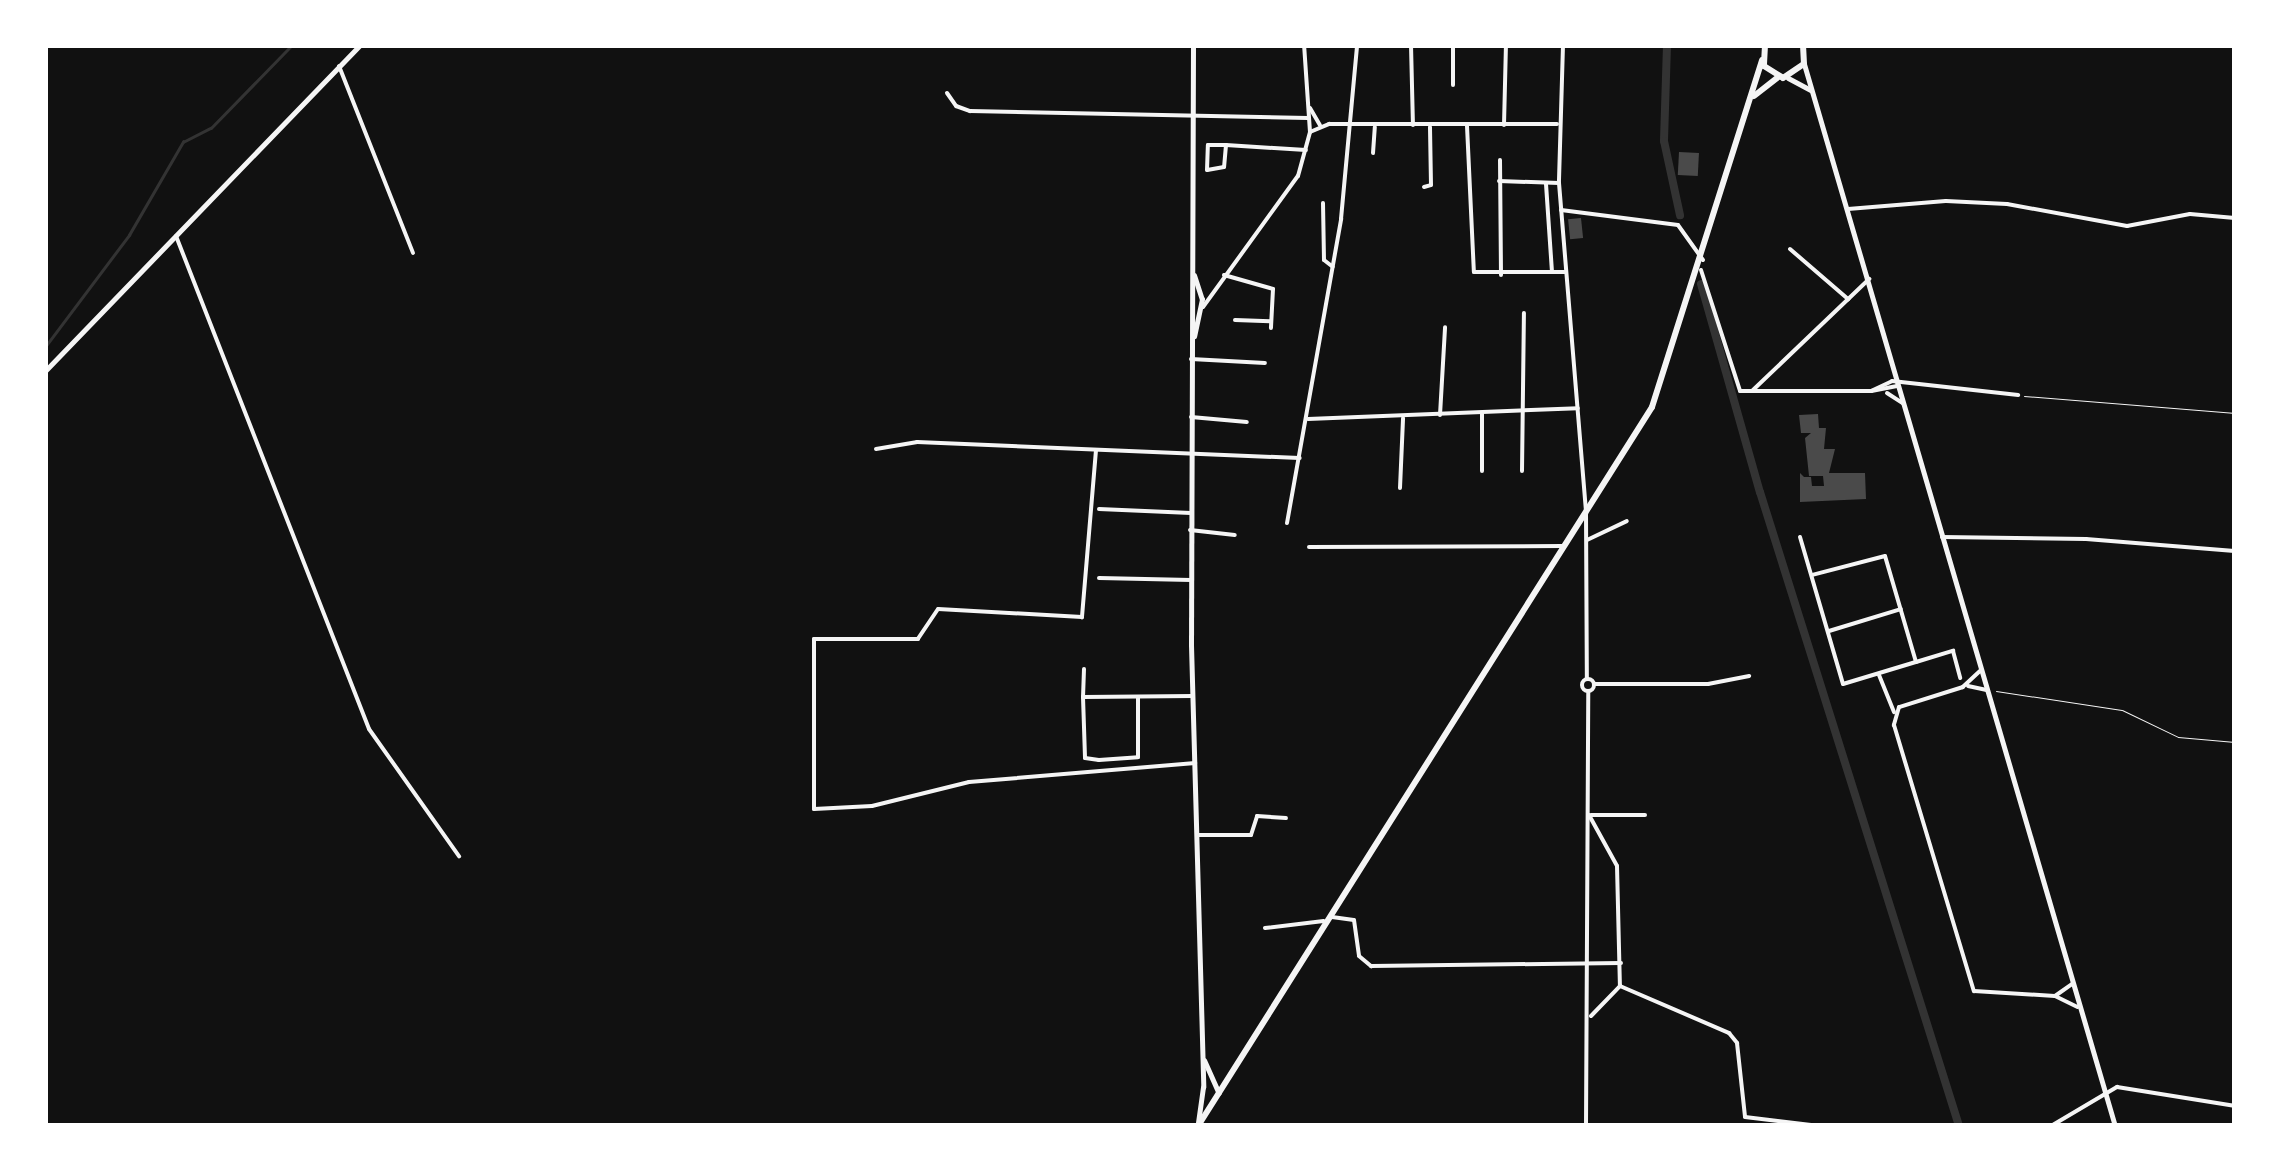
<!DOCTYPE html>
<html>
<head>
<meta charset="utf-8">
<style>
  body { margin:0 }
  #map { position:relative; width:2280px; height:1171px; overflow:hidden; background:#111; font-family:"Exo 2",sans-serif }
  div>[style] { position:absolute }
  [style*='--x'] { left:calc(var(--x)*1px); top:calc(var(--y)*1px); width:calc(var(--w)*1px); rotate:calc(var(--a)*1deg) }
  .stream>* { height:2.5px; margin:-1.25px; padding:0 1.25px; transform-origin:1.25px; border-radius:1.25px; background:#333 }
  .canal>* { height:8px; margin:-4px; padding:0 4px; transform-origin:4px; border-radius:4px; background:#333 }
  .building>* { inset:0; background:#4a4a4a; transform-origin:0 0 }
  .path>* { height:1px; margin:-0.5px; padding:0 0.5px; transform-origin:0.5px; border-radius:0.5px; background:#f5f5f5 }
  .minor>* { height:4px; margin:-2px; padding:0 2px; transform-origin:2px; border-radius:2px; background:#f5f5f5 }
  .minor>.ring { margin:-2px; padding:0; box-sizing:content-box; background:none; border:4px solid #f5f5f5; border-radius:50% }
  .tertiary>* { height:5px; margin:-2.5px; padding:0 2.5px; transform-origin:2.5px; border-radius:2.5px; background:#f5f5f5 }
  .secondary>* { height:5px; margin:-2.5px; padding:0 2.5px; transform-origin:2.5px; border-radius:2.5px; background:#f5f5f5 }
  .primary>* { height:6px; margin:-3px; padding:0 3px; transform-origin:3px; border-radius:3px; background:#f5f5f5 }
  span { translate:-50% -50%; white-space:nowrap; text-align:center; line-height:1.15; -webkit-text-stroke:10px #fff; paint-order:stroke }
  .frame { position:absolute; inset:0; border:48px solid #fff; pointer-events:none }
</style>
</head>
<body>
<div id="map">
  <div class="stream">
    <div style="--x:45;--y:347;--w:140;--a:-53.1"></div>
    <div style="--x:129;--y:235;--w:108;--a:-59.9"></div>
    <div style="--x:183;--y:142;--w:31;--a:-27"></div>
    <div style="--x:211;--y:128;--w:116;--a:-45.7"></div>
  </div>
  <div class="canal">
    <div style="--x:1667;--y:45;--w:96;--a:91.8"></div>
    <div style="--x:1664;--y:141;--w:76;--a:77.8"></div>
    <div style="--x:1701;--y:284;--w:216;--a:74.2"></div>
    <div style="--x:1760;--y:492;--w:664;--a:72.57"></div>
  </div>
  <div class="building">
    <div style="left:1679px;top:152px;width:20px;height:23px;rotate:3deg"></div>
    <div style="left:1581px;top:218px;width:20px;height:13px;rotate:84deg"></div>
    <div style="clip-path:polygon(1818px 414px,1819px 428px,1826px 428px,1824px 449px,1835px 449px,1829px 473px,1865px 473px,1866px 499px,1800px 502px,1800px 473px,1804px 477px,1811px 477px,1812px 486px,1824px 486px,1823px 476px,1809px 476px,1805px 438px,1811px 433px,1801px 433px,1799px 415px)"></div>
  </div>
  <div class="path">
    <div style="--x:2024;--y:396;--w:212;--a:4.6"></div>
    <div style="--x:1996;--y:691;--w:127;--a:8.6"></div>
    <div style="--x:2122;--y:710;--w:62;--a:25.7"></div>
    <div style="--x:2178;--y:737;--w:57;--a:5"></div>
  </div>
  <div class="minor">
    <div style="--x:1411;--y:45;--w:80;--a:88.6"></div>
    <div style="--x:1453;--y:45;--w:40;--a:90"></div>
    <div style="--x:1563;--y:45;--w:138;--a:91.7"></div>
    <div style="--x:1559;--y:183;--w:332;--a:85.3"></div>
    <div style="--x:1586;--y:514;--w:164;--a:89.7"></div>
    <div style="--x:339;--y:66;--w:201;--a:68.4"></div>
    <div style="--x:947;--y:93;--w:16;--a:55"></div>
    <div style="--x:956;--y:106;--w:15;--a:20"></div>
    <div style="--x:970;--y:111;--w:338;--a:1.2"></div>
    <div style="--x:1310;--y:108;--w:20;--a:60"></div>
    <div style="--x:1504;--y:125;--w:80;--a:-88.6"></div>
    <div style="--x:1467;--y:126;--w:146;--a:87.3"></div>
    <div style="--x:1474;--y:272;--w:92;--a:0"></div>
    <div style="--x:1310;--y:132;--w:21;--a:-23"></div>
    <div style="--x:1329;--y:124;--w:228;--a:0"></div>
    <div style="--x:1226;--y:145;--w:22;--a:95"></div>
    <div style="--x:1224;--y:167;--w:17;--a:170"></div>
    <div style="--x:1207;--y:170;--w:25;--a:-88"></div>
    <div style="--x:1208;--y:145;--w:18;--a:0"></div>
    <div style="--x:1226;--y:145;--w:80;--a:3.6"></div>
    <div style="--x:1373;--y:153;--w:26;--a:-86"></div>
    <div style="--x:1500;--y:160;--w:115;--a:89.5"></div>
    <div style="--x:1499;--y:181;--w:60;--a:1.9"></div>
    <div style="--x:1546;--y:184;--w:88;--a:86.1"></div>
    <div style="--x:1424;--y:187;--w:7;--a:-16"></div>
    <div style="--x:1431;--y:185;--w:58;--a:-91"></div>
    <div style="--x:1323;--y:203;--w:57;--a:89"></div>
    <div style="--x:1324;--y:260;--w:11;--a:38"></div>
    <div style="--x:1848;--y:209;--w:98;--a:-4.7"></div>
    <div style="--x:1946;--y:201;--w:61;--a:2.8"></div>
    <div style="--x:2007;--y:204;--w:122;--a:10.4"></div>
    <div style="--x:2127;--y:226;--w:64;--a:-10.8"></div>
    <div style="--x:2190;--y:214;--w:45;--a:5.1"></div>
    <div style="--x:1561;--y:210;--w:118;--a:7.3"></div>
    <div style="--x:1678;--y:225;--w:43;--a:54.5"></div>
    <div style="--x:176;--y:236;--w:529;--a:68.62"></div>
    <div style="--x:369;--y:729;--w:156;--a:54.7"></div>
    <div style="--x:1790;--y:249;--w:77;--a:40.8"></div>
    <div style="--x:1701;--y:270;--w:127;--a:72.1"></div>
    <div style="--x:1740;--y:391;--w:131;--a:0"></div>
    <div style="--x:1224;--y:275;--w:51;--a:15.9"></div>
    <div style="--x:1273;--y:289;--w:39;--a:93"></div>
    <div style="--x:1203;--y:307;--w:162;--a:-54.1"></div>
    <div style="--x:1298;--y:176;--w:46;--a:-74.7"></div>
    <div style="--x:1310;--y:132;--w:87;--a:-93.9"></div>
    <div style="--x:1235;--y:320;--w:35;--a:2"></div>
    <div style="--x:1191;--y:359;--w:74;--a:3.1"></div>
    <div style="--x:1897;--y:386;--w:26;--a:169"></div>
    <div style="--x:1871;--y:391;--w:23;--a:-25"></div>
    <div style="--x:1892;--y:381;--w:127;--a:6.3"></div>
    <div style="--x:1753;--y:390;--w:161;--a:-43.7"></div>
    <div style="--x:1887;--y:393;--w:20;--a:33"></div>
    <div style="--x:1482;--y:414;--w:57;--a:90"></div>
    <div style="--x:1440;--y:415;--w:88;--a:-86.7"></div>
    <div style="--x:1191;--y:417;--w:56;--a:5.1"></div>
    <div style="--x:1308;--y:419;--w:270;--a:-2.3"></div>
    <div style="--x:876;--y:449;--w:42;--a:-9.7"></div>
    <div style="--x:917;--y:442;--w:383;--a:2.4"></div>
    <div style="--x:1096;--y:450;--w:168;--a:94.8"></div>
    <div style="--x:1082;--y:617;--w:144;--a:-176.8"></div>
    <div style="--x:938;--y:609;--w:36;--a:124"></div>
    <div style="--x:918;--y:639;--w:104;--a:180"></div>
    <div style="--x:814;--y:639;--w:170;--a:90"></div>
    <div style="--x:814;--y:809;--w:58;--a:-3"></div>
    <div style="--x:872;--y:806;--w:100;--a:-13.9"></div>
    <div style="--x:969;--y:782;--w:227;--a:-4.8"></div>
    <div style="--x:1522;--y:471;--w:158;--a:-89.3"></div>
    <div style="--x:1400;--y:488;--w:70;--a:-87.5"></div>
    <div style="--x:1099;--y:509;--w:92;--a:2.5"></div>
    <div style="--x:1287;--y:523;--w:309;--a:-79.9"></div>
    <div style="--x:1341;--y:219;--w:175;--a:-84.7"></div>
    <div style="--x:1190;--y:530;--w:45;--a:6.3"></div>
    <div style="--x:1800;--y:537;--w:153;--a:73.7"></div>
    <div style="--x:1843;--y:684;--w:76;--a:-16.8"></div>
    <div style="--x:1916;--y:662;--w:110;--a:-106.3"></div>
    <div style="--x:1885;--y:556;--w:75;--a:165.4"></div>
    <div style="--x:1942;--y:537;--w:144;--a:0.8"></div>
    <div style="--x:2086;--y:539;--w:149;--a:4.6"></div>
    <div style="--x:1587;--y:540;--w:44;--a:-25.4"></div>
    <div style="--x:1309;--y:547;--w:253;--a:-0.2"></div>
    <div style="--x:1099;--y:578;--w:92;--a:1.2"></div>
    <div style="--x:1829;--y:631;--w:75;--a:-17"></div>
    <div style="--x:1916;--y:662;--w:39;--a:-17"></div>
    <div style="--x:1953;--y:651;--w:28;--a:75"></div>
    <div style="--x:1084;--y:669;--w:28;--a:92"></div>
    <div style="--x:1083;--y:697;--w:110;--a:-0.5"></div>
    <div style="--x:1981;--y:670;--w:25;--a:137"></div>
    <div style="--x:1963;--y:687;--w:67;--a:162.6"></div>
    <div style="--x:1899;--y:707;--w:19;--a:106"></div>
    <div style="--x:1894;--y:725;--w:278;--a:73.3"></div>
    <div style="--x:1974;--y:991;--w:81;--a:3.5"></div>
    <div style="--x:2055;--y:996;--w:21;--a:-35"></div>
    <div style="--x:1879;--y:675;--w:40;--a:68"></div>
    <div class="ring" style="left:1582px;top:679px;width:8px;height:8px"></div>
    <div style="--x:1595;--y:684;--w:113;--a:0"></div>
    <div style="--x:1708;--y:684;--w:42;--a:-11"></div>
    <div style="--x:1968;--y:686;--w:19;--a:12"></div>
    <div style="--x:1083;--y:697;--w:61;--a:88.1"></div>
    <div style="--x:1085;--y:758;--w:14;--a:8"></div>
    <div style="--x:1099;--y:760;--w:39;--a:-4"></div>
    <div style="--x:1138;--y:757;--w:59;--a:-90"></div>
    <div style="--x:1589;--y:815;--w:58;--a:61.2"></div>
    <div style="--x:1617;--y:866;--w:120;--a:88.6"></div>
    <div style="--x:1591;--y:815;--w:54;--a:0"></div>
    <div style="--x:1198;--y:835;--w:53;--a:0"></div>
    <div style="--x:1251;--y:835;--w:20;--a:-72"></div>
    <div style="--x:1257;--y:816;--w:29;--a:4"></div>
    <div style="--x:1332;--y:917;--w:22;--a:8"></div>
    <div style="--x:1354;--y:920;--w:36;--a:82"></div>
    <div style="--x:1359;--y:956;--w:16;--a:40"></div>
    <div style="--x:1371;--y:966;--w:250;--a:-0.7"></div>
    <div style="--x:1265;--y:928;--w:59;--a:-6.8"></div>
    <div style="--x:2055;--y:996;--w:25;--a:26"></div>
    <div style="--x:1591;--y:1016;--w:42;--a:-46"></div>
    <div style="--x:1620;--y:986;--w:119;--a:23.3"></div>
    <div style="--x:1729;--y:1033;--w:13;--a:51"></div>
    <div style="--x:1737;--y:1043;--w:74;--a:83.8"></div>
    <div style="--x:1745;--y:1117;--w:77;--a:6.8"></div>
    <div style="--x:1586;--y:1126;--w:435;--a:-89.7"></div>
    <div style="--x:2051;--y:1126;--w:77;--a:-30.6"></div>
    <div style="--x:2117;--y:1087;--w:120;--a:9.1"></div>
  </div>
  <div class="tertiary">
    <div style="--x:1193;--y:45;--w:600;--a:90.19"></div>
    <div style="--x:1191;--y:645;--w:442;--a:88.4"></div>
    <div style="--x:1203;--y:1087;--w:36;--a:98"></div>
    <div style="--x:1194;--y:275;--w:25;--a:72"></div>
    <div style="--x:1202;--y:299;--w:38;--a:102"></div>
    <div style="--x:1204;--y:1060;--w:36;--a:66"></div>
  </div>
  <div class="secondary">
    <div style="--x:1804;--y:64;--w:1107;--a:73.68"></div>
    <div style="--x:1788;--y:78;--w:26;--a:28"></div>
    <div style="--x:45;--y:371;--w:453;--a:-46"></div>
  </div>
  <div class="primary">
    <div style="--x:1765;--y:45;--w:21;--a:93"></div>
    <div style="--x:1764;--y:66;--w:22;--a:32"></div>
    <div style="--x:1783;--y:78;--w:25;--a:-34"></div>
    <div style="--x:1804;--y:64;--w:19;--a:-93"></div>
    <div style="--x:1754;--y:96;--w:31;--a:-38"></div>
    <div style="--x:1198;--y:1126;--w:850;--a:-57.73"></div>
    <div style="--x:1652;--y:407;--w:364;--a:-72.4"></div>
  </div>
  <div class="frame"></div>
</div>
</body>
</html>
